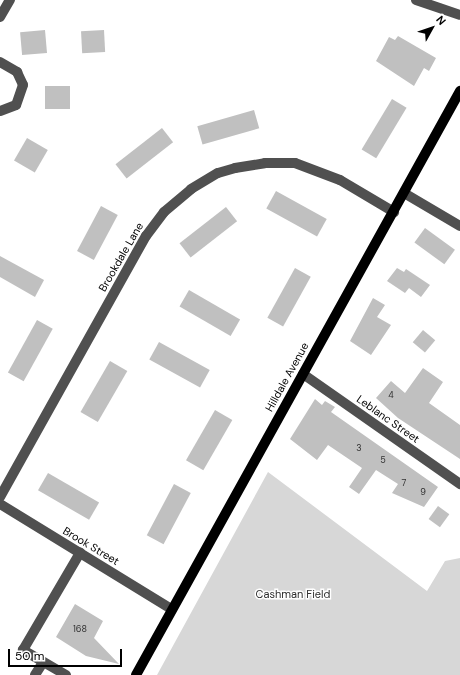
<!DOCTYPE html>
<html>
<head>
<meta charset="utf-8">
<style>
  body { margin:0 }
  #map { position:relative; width:460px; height:675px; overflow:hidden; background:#fff; font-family:"DM Sans",sans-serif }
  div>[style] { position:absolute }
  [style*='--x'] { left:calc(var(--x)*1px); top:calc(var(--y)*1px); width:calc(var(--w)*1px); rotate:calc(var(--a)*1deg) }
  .green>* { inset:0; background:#d7d7d7 }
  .building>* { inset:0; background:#c0c0c0; transform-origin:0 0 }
  .minor>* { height:10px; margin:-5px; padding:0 5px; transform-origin:5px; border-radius:5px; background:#505050 }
  .major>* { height:10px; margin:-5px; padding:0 5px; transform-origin:5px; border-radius:5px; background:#000 }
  span { translate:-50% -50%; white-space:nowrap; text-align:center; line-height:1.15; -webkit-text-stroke:3px #fff; paint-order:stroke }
  .number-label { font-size:9px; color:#303030 }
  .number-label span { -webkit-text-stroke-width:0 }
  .street-label { font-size:11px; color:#000 }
  .park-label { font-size:11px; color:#2e2e2e }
  .north { position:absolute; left:412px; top:8px; width:40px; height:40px; -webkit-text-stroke:3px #fff; paint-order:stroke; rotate:50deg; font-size:11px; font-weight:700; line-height:16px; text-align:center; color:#000 }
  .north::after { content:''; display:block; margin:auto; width:14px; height:18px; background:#000; clip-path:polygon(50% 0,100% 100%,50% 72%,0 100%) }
  .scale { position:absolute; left:8px; top:649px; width:114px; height:18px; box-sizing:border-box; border:2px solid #000; border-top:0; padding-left:5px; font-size:12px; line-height:14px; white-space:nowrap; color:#000; -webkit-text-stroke:3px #fff; paint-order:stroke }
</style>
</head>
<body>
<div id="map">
  <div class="green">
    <div style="clip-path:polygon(268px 472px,427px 591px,445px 561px,460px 558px,460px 675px,157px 675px)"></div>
  </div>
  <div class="building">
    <div style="left:45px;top:30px;width:23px;height:25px;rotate:85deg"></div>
    <div style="left:104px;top:30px;width:22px;height:23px;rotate:87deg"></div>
    <div style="clip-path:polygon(398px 36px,436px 58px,429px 71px,424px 68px,414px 86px,376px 61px,389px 37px,395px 40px)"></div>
    <div style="left:45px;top:86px;width:25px;height:23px"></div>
    <div style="left:392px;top:99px;width:17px;height:59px;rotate:31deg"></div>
    <div style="left:254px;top:110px;width:19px;height:59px;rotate:74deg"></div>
    <div style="left:162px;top:128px;width:18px;height:59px;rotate:52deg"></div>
    <div style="left:27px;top:138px;width:24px;height:26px;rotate:30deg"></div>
    <div style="left:276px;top:191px;width:58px;height:20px;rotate:29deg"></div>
    <div style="left:101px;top:206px;width:19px;height:51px;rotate:28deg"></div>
    <div style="left:226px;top:207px;width:18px;height:59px;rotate:52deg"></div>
    <div style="left:425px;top:228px;width:37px;height:18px;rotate:36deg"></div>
    <div style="clip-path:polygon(0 256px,44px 280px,35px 297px,0 277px)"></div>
    <div style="left:295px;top:268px;width:18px;height:57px;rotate:29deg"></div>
    <div style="clip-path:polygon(397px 268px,404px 272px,406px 269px,430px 285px,421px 297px,409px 288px,405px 293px,387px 281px)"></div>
    <div style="left:189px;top:290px;width:59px;height:19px;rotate:30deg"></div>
    <div style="clip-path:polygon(373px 298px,385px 305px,377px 317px,391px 325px,371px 355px,350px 341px)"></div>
    <div style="left:37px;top:320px;width:18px;height:60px;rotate:29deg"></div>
    <div style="left:423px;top:330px;width:16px;height:16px;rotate:40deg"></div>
    <div style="left:159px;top:342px;width:58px;height:20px;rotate:29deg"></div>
    <div style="left:110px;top:361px;width:20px;height:59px;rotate:30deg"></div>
    <div style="clip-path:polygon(423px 368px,443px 382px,429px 403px,460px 425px,460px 459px,398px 418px,376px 398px,391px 381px,405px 393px)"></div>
    <div style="clip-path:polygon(315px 399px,322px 405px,325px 401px,335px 407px,331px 412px,438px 487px,424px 507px,392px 493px,398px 484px,376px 470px,359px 494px,349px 487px,362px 468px,328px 445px,317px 460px,290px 439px)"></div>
    <div style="left:215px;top:410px;width:20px;height:58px;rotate:30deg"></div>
    <div style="left:48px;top:473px;width:59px;height:20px;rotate:30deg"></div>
    <div style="left:174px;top:484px;width:19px;height:58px;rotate:28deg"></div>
    <div style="left:438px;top:506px;width:14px;height:16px;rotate:36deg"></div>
    <div style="clip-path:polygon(75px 604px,103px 621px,94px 638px,119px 664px,86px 656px,56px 637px)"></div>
  </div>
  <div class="minor">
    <div style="--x:416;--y:0;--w:46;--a:18.8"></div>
    <div style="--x:0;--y:17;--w:20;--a:-60"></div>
    <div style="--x:0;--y:62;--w:20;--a:30"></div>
    <div style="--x:17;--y:72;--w:14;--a:65"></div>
    <div style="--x:23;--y:85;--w:21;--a:109"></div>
    <div style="--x:16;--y:105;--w:17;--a:159"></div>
    <div style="--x:404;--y:193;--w:65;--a:30.5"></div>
    <div style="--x:303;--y:374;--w:192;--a:35"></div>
    <div style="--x:0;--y:497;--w:299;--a:-60.8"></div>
    <div style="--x:146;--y:236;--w:30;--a:-53"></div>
    <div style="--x:164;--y:212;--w:35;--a:-40"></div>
    <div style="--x:191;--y:189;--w:31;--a:-31"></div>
    <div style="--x:218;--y:173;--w:18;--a:-16"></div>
    <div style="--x:235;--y:168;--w:30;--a:-9"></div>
    <div style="--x:265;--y:163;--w:30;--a:0"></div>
    <div style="--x:295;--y:163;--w:48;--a:20.7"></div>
    <div style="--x:340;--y:180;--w:63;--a:30.7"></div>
    <div style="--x:0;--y:504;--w:199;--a:31.5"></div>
    <div style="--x:35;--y:675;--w:15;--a:-58"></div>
    <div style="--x:66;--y:675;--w:50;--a:-149.8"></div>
    <div style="--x:23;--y:650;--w:113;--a:-59.6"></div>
  </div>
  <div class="major">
    <div style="--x:136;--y:675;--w:668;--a:-60.98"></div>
  </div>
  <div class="number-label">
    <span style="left:391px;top:395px">4</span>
    <span style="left:359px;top:448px">3</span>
    <span style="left:383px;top:460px">5</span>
    <span style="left:404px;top:483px">7</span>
    <span style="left:423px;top:492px">9</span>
    <span style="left:80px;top:629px">168</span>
  </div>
  <div class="street-label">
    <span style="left:121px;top:257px;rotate:-60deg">Brookdale Lane</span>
    <span style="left:287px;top:377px;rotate:-61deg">Hilldale Avenue</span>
    <span style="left:388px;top:419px;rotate:35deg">Leblanc Street</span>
    <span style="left:91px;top:546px;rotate:31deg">Brook Street</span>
  </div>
  <div class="park-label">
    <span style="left:293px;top:594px">Cashman Field</span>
  </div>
  <div class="north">N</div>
  <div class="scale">50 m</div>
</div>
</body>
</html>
